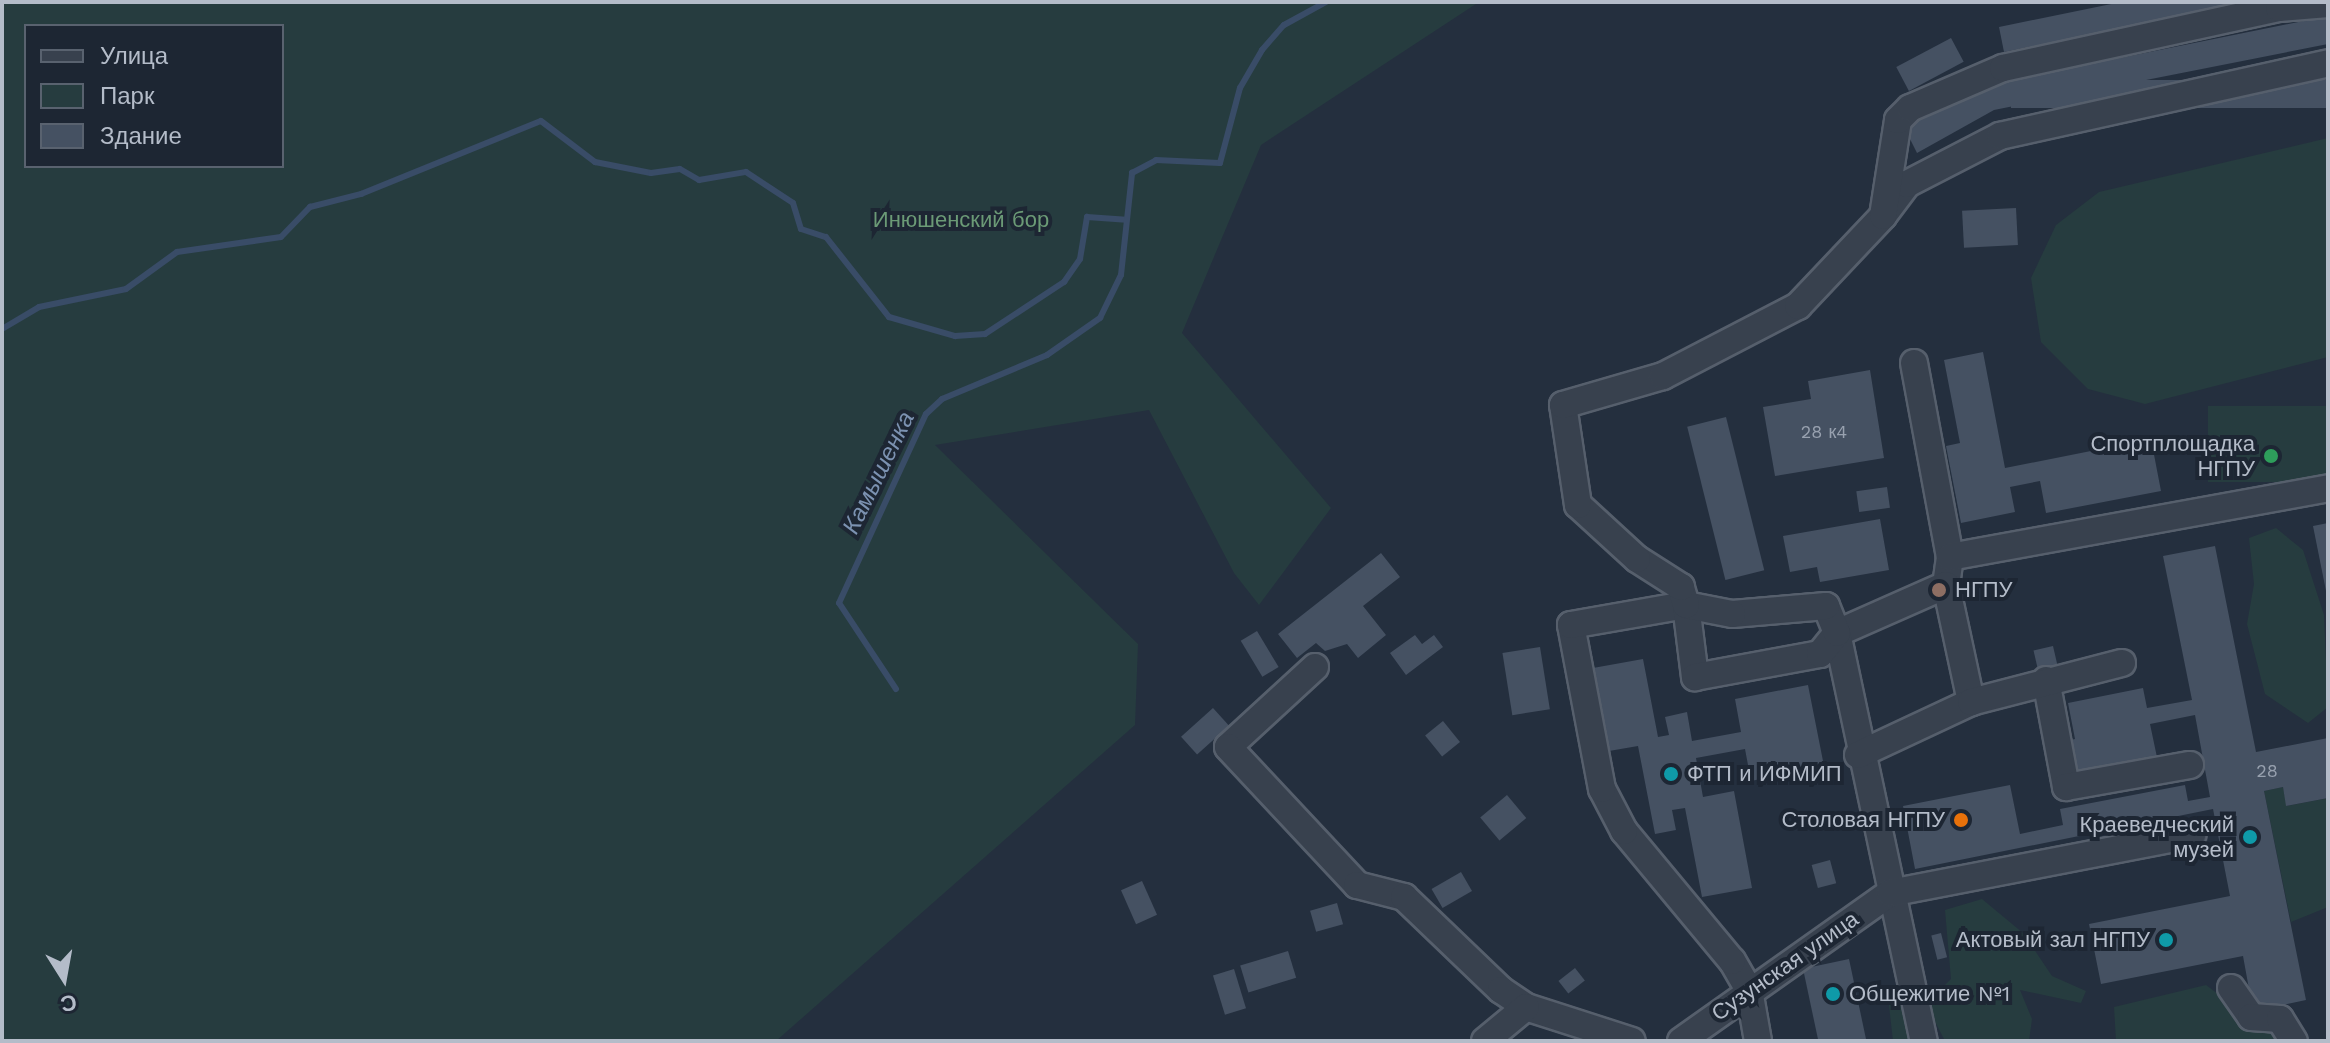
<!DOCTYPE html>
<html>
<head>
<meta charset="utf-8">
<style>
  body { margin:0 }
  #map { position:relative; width:2330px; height:1043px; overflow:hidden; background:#242f3e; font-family:"Work Sans",sans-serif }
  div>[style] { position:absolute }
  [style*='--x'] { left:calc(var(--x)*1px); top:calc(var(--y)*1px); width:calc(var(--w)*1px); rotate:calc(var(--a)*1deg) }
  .green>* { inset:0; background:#263c3f; transform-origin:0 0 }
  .stream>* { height:6px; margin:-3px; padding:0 3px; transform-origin:3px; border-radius:3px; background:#394c67 }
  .building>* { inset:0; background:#455162; transform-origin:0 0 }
  .roads { filter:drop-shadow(2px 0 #565f6c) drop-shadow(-2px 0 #565f6c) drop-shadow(0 2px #565f6c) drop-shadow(0 -2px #565f6c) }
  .minor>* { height:26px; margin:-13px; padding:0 13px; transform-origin:13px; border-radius:13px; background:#38414e }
  .dots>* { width:22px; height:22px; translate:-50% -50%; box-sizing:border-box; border:4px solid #1d2633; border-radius:50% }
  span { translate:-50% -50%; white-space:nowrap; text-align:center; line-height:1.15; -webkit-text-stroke:8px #1d2633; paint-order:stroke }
  .number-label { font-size:18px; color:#98a1af }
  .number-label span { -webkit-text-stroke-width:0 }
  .park-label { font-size:22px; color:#6b9a76 }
  .poi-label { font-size:22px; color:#b4bcc9 }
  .right { translate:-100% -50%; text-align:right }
  .left { translate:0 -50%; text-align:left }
  .street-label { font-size:22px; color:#b4bcc9 }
  .water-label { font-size:24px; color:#7c92b1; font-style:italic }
  .frame { position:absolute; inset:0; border:4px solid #b4bcc9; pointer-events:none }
  .legend { position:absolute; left:24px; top:24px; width:260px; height:144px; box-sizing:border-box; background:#1d2633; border:2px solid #59626f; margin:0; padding:10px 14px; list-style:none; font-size:24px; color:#b4bcc9 }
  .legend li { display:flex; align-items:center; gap:16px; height:40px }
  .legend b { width:40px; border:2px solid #59626f }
  .north { position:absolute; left:24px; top:939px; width:80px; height:80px; -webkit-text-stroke:6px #1d2633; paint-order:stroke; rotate:169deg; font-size:22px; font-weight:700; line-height:32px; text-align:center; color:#b4bcc9 }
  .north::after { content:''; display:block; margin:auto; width:28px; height:36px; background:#b4bcc9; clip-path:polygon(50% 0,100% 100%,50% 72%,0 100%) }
</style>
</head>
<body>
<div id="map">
  <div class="green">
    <div style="clip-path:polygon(evenodd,2px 2px,1479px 2px,1261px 145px,1182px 333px,1331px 508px,1259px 605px,1234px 573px,1149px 410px,935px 445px,1138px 644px,1135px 725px,776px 1041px,2px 1041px,2px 2px,26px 26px,282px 26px,282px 166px,26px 166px,26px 26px)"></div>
    <div style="clip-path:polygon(2328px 138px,2328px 357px,2145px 404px,2088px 389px,2041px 342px,2031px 278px,2056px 225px,2099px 192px)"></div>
    <div style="left:2328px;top:406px;width:76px;height:120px;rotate:90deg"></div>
    <div style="clip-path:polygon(2276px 528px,2303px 550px,2324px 615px,2328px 707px,2308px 723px,2265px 694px,2247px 624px,2254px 584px,2249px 538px)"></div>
    <div style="clip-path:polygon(2283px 787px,2287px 806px,2328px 798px,2328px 907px,2291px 922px,2264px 791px)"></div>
    <div style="clip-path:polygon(1982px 899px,2023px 933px,2052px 976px,2086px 991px,2081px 1003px,2020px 990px,2032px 1019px,2029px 1041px,1945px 1041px,1926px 1004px,1951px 979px,1945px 910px)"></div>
    <div style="clip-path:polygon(2206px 985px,2281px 1041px,2116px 1041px,2114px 1007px)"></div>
    <div style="clip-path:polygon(1887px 988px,1903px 1009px,1917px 1041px,1893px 1041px)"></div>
  </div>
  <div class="stream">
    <div style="--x:2;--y:329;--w:43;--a:-30.7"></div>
    <div style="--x:39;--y:307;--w:89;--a:-11.7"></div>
    <div style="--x:126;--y:289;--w:63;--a:-36"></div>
    <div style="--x:177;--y:252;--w:105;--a:-8.2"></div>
    <div style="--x:281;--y:237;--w:42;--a:-46"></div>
    <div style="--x:310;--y:207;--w:53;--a:-14.3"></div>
    <div style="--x:361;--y:194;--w:194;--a:-22.1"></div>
    <div style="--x:541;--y:121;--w:68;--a:37.2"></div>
    <div style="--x:595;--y:162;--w:57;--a:11.1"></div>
    <div style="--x:651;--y:173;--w:29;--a:-8"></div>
    <div style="--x:680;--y:169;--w:22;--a:30"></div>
    <div style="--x:699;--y:180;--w:48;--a:-9.7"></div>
    <div style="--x:746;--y:172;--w:56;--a:33.4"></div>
    <div style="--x:793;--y:203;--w:27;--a:73"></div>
    <div style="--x:801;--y:229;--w:26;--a:18"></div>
    <div style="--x:826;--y:237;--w:102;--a:51.8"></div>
    <div style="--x:889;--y:317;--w:69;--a:16.1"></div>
    <div style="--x:955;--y:336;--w:30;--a:-4"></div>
    <div style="--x:985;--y:334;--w:95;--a:-33.4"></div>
    <div style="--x:1064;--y:282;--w:28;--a:-55"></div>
    <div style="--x:1080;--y:259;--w:43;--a:-80.5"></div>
    <div style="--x:1087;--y:217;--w:39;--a:4"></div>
    <div style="--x:896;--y:689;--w:103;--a:-123.5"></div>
    <div style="--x:839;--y:603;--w:208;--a:-65.3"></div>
    <div style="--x:926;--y:414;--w:22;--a:-43"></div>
    <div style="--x:942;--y:399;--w:114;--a:-22.7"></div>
    <div style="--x:1047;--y:355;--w:65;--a:-34.9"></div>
    <div style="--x:1100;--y:318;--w:48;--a:-64"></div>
    <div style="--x:1121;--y:275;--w:103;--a:-83.8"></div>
    <div style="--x:1132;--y:173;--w:27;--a:-28"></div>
    <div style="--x:1156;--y:160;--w:64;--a:2.7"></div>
    <div style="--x:1220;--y:163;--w:78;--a:-75.1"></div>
    <div style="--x:1240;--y:88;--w:44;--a:-59.9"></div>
    <div style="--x:1262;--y:50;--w:33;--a:-49"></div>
    <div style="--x:1284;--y:25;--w:48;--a:-28.7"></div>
  </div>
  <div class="building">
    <div style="clip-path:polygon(2121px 2px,2243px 3px,2004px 52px,1999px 27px)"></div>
    <div style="clip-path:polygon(2328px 16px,2328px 44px,1994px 110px,1917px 153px,1904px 127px,1981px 86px)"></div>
    <div style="left:1951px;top:38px;width:27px;height:62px;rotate:62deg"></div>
    <div style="left:2328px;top:80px;width:28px;height:317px;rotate:90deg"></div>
    <div style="left:2016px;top:208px;width:37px;height:54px;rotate:87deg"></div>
    <div style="clip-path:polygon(1983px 352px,2005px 468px,2151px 439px,2161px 491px,2046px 513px,2040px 481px,2010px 487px,2015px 512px,1961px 523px,1946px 446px,1960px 443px,1944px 360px)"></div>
    <div style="clip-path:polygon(1870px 370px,1884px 458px,1775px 476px,1763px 407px,1811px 399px,1808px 381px)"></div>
    <div style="left:1726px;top:417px;width:158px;height:40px;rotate:76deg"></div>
    <div style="left:1887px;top:487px;width:21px;height:31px;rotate:82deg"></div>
    <div style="clip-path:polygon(1880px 519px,1889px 570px,1820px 582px,1817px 567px,1790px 572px,1783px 536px)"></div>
    <div style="clip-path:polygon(2328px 523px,2328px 596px,2327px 596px,2313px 526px)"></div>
    <div style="clip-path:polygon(2215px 546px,2256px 752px,2328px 738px,2328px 798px,2286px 806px,2283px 787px,2264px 791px,2306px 1000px,2253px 1011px,2243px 956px,2101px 984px,2089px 924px,2230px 896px,2213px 809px,1915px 869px,1903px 806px,2010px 785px,2020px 834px,2063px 825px,2060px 809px,2185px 785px,2188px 801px,2210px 797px,2195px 715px,2150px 724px,2158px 762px,2069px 780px,2062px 742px,2075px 739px,2068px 703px,2143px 688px,2147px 708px,2192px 700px,2163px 556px)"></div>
    <div style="clip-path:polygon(1381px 553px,1400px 577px,1363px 606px,1386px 635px,1358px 658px,1347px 644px,1325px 651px,1316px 643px,1297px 658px,1278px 634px)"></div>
    <div style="left:1257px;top:631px;width:42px;height:19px;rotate:59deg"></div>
    <div style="clip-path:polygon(1415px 635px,1422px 644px,1434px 635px,1443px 647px,1406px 675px,1390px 653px)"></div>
    <div style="left:2053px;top:646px;width:27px;height:20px;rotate:77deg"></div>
    <div style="left:1540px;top:647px;width:63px;height:38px;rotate:81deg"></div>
    <div style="clip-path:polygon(1643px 659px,1658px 737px,1669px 735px,1665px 717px,1687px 712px,1692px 741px,1741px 732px,1735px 699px,1808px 685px,1824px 766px,1751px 781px,1745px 749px,1696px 758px,1703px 797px,1734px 791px,1752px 888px,1702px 897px,1685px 808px,1672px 810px,1676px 830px,1655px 834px,1638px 746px,1609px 751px,1593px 668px)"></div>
    <div style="left:1213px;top:708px;width:24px;height:43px;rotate:48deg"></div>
    <div style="left:1443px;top:721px;width:27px;height:23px;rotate:51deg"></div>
    <div style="left:1507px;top:795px;width:30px;height:35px;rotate:50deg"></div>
    <div style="left:1830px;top:860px;width:24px;height:19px;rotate:75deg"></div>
    <div style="left:1461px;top:872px;width:22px;height:34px;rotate:60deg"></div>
    <div style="left:1142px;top:881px;width:37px;height:23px;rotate:66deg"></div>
    <div style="left:1337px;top:903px;width:22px;height:28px;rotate:74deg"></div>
    <div style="left:1941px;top:933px;width:25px;height:10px;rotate:76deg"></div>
    <div style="left:1288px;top:951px;width:28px;height:50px;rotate:73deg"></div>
    <div style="left:1849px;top:959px;width:84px;height:47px;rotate:78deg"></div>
    <div style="left:1575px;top:968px;width:16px;height:21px;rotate:52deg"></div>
    <div style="left:1234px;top:969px;width:41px;height:22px;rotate:73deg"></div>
  </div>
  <div class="roads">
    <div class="minor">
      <div style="--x:1886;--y:212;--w:35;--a:-53"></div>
      <div style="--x:1907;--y:184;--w:105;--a:-27.3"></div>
      <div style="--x:2000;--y:136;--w:336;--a:-12.5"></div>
      <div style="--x:1914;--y:363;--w:197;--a:79.5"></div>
      <div style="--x:1950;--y:557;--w:28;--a:98"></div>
      <div style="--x:1946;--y:585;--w:119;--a:156.2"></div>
      <div style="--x:1837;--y:633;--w:417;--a:78"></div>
      <div style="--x:1950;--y:557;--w:384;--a:-10.3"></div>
      <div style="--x:1946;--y:585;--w:120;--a:77.9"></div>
      <div style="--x:1315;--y:667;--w:118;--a:137.4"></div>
      <div style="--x:1228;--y:747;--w:189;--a:46.9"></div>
      <div style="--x:1357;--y:885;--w:49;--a:14.3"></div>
      <div style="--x:1404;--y:897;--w:134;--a:43.8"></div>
      <div style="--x:1501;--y:990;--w:30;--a:34"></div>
      <div style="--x:1526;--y:1007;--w:111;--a:17.8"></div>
      <div style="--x:2046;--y:680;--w:109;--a:79.4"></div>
      <div style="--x:2066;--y:787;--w:126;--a:-10.1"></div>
      <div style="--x:1858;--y:755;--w:125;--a:-25.1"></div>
      <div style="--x:1971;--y:702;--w:156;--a:-14.5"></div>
      <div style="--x:2231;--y:988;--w:35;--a:55"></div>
      <div style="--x:2251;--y:1017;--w:29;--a:4"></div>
      <div style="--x:2280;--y:1019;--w:26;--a:58"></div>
      <div style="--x:1485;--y:1041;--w:53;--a:-39.7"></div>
      <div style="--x:1681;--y:1041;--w:256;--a:-35.3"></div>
      <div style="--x:1890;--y:893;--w:308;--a:-10.9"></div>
      <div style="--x:1758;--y:1041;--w:52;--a:-100"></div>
      <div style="--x:1749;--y:990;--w:34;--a:-120"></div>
      <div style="--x:1732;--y:961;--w:169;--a:-129.7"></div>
      <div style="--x:1624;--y:831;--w:47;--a:-117.6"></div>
      <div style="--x:1602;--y:789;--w:167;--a:-100.7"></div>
      <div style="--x:1571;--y:625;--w:117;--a:-9.9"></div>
      <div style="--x:1686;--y:605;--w:73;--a:82.9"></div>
      <div style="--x:1695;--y:677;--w:127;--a:-10.4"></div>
      <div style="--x:1820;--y:654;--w:27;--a:-51"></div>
      <div style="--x:1837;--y:633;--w:29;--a:-112"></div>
      <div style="--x:1826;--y:606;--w:94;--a:175.1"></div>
      <div style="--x:1732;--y:614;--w:47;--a:-168.9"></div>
      <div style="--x:1686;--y:605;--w:19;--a:-106"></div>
      <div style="--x:1681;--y:587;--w:52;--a:-147.5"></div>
      <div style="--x:1637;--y:559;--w:80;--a:-137.5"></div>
      <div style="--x:1578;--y:505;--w:101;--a:-98.5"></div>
      <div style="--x:1563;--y:405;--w:104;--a:-16.2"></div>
      <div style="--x:1663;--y:376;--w:152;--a:-27.4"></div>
      <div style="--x:1798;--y:306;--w:124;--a:-46.6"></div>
      <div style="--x:1883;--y:216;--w:97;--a:-81.1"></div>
      <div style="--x:1898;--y:120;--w:17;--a:-45"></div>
      <div style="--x:1910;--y:108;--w:101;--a:-23.3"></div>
      <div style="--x:2003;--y:68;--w:282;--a:-12.3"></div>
      <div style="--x:2279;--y:8;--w:49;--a:-4.7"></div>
    </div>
  </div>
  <div class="dots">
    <div style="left:2271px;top:456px;background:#2e9e5b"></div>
    <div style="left:1939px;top:590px;background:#8d6e63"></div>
    <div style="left:1671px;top:774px;background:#0f9aa8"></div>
    <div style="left:1961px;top:820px;background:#e8710a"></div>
    <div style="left:2250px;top:837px;background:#0f9aa8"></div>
    <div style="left:2166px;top:940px;background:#0f9aa8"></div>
    <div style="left:1833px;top:994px;background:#0f9aa8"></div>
  </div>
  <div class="number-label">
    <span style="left:1824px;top:432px">28 к4</span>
    <span style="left:2267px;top:771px">28</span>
  </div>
  <div class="park-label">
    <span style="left:961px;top:220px">Инюшенский бор</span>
  </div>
  <div class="poi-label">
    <span class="right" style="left:2255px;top:456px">Спортплощадка<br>НГПУ</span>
    <span class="left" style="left:1955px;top:590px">НГПУ</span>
    <span class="left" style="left:1687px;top:774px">ФТП и ИФМИП</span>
    <span class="right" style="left:1945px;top:820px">Столовая НГПУ</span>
    <span class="right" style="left:2234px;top:837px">Краеведческий<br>музей</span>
    <span class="right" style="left:2150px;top:940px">Актовый зал НГПУ</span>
    <span class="left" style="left:1849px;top:994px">Общежитие №1</span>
  </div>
  <div class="street-label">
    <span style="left:1785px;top:966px;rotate:-35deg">Сузунская улица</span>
  </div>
  <div class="water-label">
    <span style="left:879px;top:473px;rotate:-64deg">Камышенка</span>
  </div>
  <div class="frame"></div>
  <ul class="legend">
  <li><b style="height:10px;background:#38414e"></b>Улица</li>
  <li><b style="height:22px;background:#263c3f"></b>Парк</li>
  <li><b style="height:22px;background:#455162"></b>Здание</li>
  </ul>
  <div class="north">С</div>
</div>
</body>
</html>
